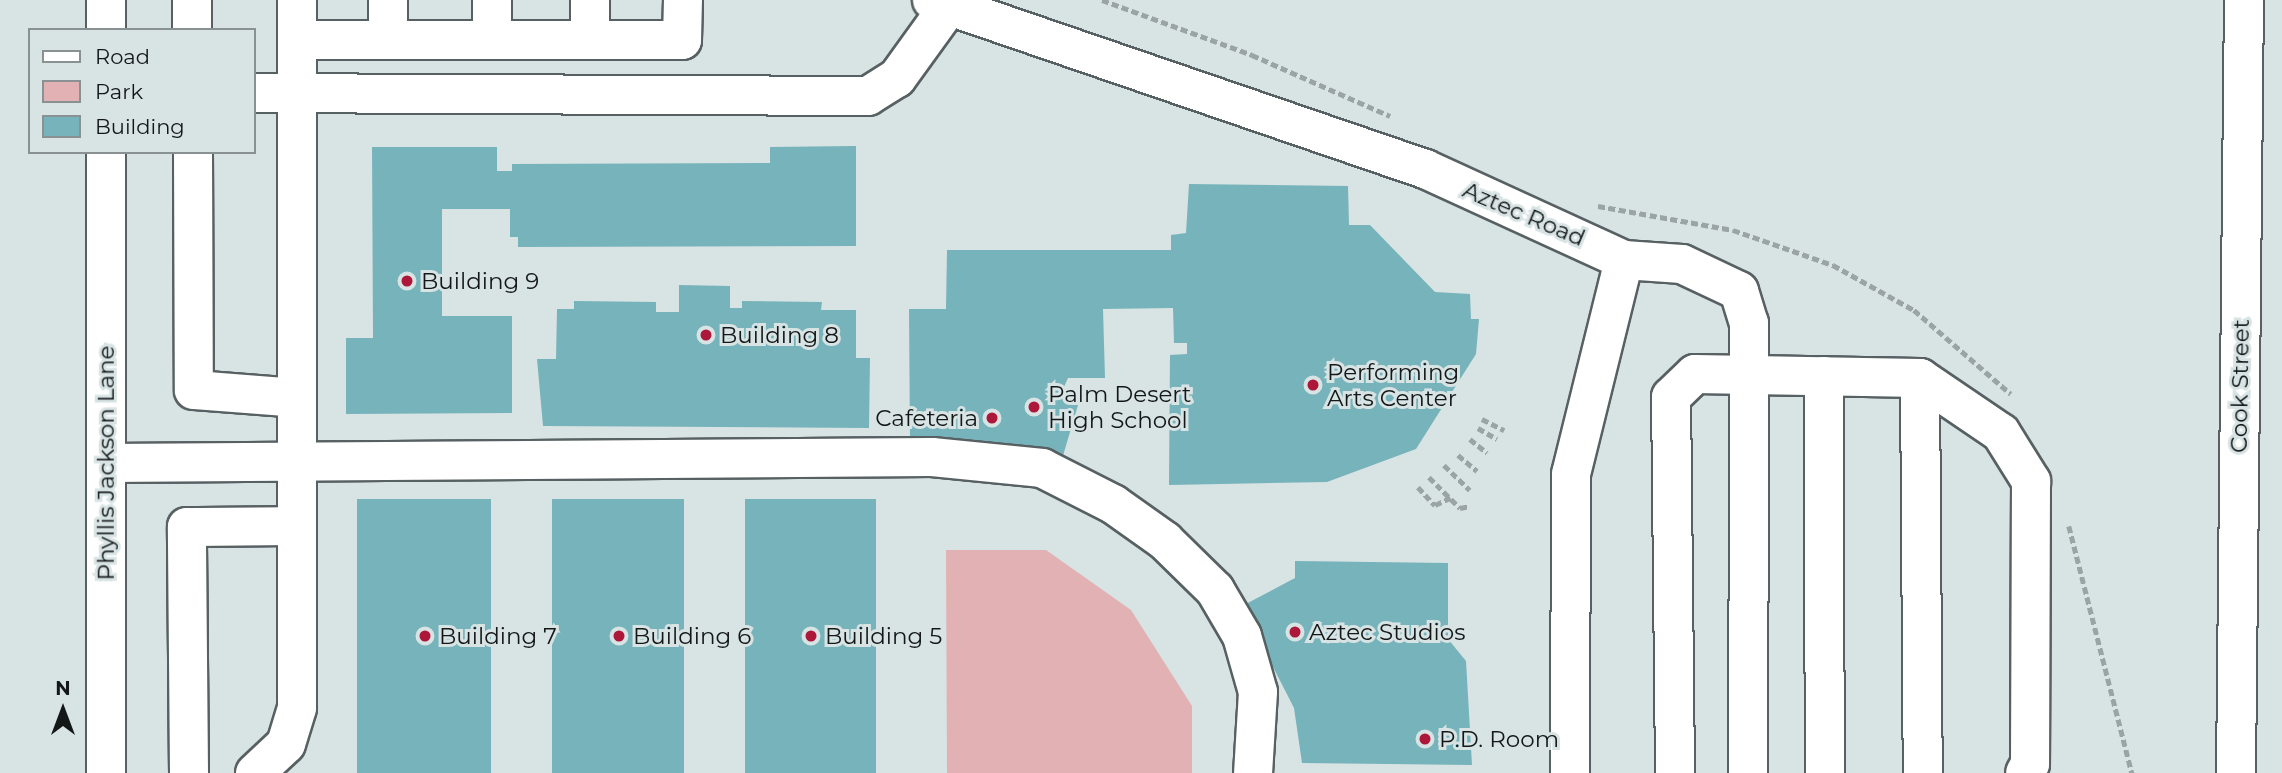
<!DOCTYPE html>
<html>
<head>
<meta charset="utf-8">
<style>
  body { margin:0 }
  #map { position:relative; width:2282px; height:773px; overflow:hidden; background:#d8e3e4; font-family:Montserrat,sans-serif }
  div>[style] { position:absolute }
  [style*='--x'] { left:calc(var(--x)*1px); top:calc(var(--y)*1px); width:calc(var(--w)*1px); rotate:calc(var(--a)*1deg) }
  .green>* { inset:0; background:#e2b1b3 }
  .building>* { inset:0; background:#77b3bb; transform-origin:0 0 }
  .path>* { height:4.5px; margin-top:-2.25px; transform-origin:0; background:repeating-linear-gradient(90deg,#9ba4a5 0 7px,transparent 0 10.5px) }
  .roads { filter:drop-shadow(2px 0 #576062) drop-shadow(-2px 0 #576062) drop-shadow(0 2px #576062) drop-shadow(0 -2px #576062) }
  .minor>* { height:38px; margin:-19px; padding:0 19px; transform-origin:19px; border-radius:19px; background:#fff }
  .major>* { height:38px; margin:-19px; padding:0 19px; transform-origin:19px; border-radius:19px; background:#fff }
  .dots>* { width:19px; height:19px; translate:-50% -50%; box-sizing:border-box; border:4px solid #d8e3e4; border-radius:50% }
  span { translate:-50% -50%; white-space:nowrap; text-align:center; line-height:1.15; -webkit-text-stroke:6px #d8e3e4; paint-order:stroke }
  .street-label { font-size:23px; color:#131718 }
  .poi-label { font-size:23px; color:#131718 }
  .left { translate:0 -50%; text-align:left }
  .right { translate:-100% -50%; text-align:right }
  .legend { position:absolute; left:28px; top:28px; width:228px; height:126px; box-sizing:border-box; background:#d8e3e4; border:2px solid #899192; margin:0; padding:9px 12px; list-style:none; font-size:21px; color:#131718 }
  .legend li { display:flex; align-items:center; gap:14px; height:35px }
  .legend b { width:35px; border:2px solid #899192 }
  .north { position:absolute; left:28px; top:675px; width:70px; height:70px; -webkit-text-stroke:5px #d8e3e4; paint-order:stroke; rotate:0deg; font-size:19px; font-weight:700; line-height:28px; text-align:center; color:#131718 }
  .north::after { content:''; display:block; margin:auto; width:24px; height:32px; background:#131718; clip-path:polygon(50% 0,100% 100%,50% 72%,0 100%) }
</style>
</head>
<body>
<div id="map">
  <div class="green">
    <div style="clip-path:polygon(946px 550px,1046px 550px,1131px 610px,1192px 706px,1192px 773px,947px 773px)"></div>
  </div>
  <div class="building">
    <div style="clip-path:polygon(856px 146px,856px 246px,518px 247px,518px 237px,510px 237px,510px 209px,442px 209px,442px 316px,512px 316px,512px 413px,346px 414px,346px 338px,373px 338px,372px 147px,497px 147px,497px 171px,512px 171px,512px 164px,770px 163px,770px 147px)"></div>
    <div style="clip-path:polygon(1189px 184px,1348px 186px,1349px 225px,1370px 225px,1435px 292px,1470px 294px,1471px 319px,1479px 319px,1476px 354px,1416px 449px,1327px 482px,1169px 485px,1170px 355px,1187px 354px,1187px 343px,1174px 343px,1173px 308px,1103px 309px,1105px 378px,1068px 378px,1063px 389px,1081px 395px,1062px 459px,910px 442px,909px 309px,946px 309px,947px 250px,1171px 250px,1171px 235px,1186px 233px)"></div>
    <div style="clip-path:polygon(679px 285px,730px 286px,730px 308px,742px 308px,742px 301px,822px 302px,821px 310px,856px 310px,856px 358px,870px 358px,869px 428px,543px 426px,537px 359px,556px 359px,557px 309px,574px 309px,574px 301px,656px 302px,656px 312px,679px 312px)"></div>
    <div style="left:357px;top:499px;width:134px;height:274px"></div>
    <div style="left:684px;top:499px;width:274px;height:132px;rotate:90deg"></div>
    <div style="left:745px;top:499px;width:131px;height:274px"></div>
    <div style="clip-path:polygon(1295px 561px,1448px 563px,1448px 639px,1466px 661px,1472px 765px,1302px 763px,1294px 708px,1242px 606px,1295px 578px)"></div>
  </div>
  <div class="path">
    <div style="--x:1102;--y:0;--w:160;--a:20.1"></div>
    <div style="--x:1252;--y:55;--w:151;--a:23.8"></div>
    <div style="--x:1598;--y:206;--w:137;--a:10.1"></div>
    <div style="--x:1733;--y:230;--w:106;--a:19.3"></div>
    <div style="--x:1833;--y:265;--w:93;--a:29.1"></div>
    <div style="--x:1914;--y:310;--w:128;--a:40.9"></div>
    <div style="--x:1482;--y:419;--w:25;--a:27"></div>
    <div style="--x:1478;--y:428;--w:22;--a:30"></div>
    <div style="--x:1470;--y:439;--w:22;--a:39"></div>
    <div style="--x:1458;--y:455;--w:25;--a:40"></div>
    <div style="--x:1444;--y:465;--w:36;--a:44"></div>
    <div style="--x:1429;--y:477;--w:44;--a:45"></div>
    <div style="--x:1460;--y:508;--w:10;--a:-11"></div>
    <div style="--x:1418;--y:487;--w:25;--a:47"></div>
    <div style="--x:1435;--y:505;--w:17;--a:-25"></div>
    <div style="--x:2069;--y:526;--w:255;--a:75.7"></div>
  </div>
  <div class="roads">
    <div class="minor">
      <div style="--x:106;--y:0;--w:30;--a:90"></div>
      <div style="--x:192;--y:0;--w:30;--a:90"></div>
      <div style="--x:492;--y:0;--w:40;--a:90"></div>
      <div style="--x:590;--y:0;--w:40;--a:90"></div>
      <div style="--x:932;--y:0;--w:521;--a:18.92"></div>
      <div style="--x:1425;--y:169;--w:219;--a:24.6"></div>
      <div style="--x:1624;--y:260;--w:220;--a:103.9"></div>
      <div style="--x:1571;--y:474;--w:299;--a:90.2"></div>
      <div style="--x:297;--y:40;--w:385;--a:0"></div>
      <div style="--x:682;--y:40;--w:40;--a:-88.6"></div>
      <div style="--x:388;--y:40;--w:40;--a:-90"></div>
      <div style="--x:254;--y:93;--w:614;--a:0.28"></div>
      <div style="--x:868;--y:96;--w:34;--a:-32"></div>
      <div style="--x:897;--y:78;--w:89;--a:-54.2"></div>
      <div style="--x:193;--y:152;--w:238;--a:89.8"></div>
      <div style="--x:194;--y:390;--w:103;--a:4.4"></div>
      <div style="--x:1624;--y:260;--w:58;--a:3.9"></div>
      <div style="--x:1682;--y:264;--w:63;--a:25.3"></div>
      <div style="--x:1739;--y:291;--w:34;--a:73"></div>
      <div style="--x:1749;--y:323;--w:450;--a:90.1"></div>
      <div style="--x:1824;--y:376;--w:397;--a:89.9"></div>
      <div style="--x:1920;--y:378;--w:395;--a:89.6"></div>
      <div style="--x:106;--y:463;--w:826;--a:-0.42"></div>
      <div style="--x:932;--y:457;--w:111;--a:5.7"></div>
      <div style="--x:1042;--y:468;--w:80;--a:26.9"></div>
      <div style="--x:1113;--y:504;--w:64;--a:35.4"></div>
      <div style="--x:1165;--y:541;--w:70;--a:44.4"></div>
      <div style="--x:1215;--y:590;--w:53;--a:59.6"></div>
      <div style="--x:1242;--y:636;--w:58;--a:74.1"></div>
      <div style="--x:1258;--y:692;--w:81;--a:93.5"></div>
      <div style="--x:106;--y:773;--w:621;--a:-90"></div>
      <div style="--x:189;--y:773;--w:246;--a:-90.5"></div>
      <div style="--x:187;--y:527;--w:110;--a:-0.5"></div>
      <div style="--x:255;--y:773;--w:42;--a:-43.1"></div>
      <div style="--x:286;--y:744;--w:38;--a:-73"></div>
      <div style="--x:297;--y:708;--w:708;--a:-90"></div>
      <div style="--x:1675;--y:773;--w:376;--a:-90.6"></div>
      <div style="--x:1671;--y:397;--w:33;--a:-44"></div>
      <div style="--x:1695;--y:374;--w:225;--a:1"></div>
      <div style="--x:1920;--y:378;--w:98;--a:34.2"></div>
      <div style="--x:2001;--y:433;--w:57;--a:58"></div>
      <div style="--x:2031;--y:481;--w:283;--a:90.2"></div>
      <div style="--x:2030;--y:764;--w:10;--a:119"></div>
    </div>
    <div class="major">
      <div style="--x:2236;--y:773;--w:773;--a:-89.41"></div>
    </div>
  </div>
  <div class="dots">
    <div style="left:407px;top:281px;background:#ac173a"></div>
    <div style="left:706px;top:335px;background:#ac173a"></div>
    <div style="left:1313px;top:385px;background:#ac173a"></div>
    <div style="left:1034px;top:407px;background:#ac173a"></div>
    <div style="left:992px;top:418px;background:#ac173a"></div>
    <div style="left:1295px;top:632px;background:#ac173a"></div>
    <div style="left:425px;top:636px;background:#ac173a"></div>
    <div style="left:619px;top:636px;background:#ac173a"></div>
    <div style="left:811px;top:636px;background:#ac173a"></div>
    <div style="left:1425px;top:739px;background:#ac173a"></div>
  </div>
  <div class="street-label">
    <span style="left:1524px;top:214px;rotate:23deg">Aztec Road</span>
    <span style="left:2240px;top:386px;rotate:-89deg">Cook Street</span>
    <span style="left:106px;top:463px;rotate:-90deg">Phyllis Jackson Lane</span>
  </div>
  <div class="poi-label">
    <span class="left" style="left:421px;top:281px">Building 9</span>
    <span class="left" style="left:720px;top:335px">Building 8</span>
    <span class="left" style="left:1327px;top:385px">Performing<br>Arts Center</span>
    <span class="left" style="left:1048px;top:407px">Palm Desert<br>High School</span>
    <span class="right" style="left:978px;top:418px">Cafeteria</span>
    <span class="left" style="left:1309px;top:632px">Aztec Studios</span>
    <span class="left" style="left:439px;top:636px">Building 7</span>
    <span class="left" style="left:633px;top:636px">Building 6</span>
    <span class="left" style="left:825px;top:636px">Building 5</span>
    <span class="left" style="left:1439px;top:739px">P.D. Room</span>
  </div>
  <ul class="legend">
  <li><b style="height:9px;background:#fff"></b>Road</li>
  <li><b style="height:19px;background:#e2b1b3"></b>Park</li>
  <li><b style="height:19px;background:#77b3bb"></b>Building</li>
  </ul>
  <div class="north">N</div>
</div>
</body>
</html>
